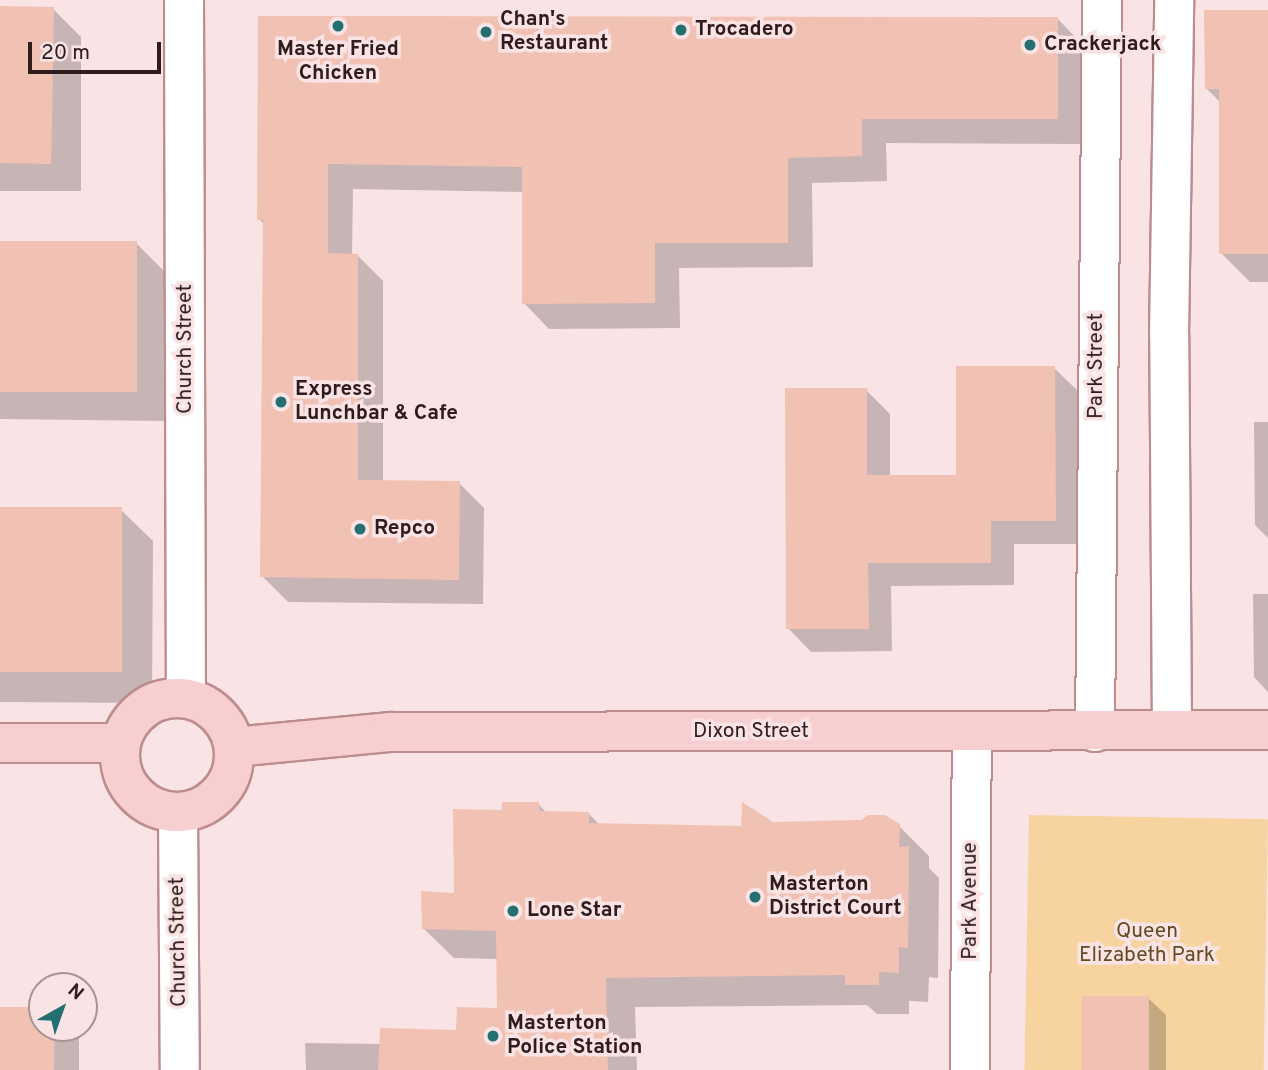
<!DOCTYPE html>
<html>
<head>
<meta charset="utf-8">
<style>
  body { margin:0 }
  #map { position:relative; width:1268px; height:1070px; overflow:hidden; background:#f9e3e4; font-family:Overpass,sans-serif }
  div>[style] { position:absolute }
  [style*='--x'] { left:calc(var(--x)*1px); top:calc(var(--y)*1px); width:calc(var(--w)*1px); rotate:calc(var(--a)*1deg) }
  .green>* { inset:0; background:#f6d39f; transform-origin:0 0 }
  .shadow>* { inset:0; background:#0003 }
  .building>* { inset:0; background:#f1c1b3; transform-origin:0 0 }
  .roads { filter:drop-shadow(2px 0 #bd8d8e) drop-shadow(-2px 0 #bd8d8e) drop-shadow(0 2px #bd8d8e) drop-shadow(0 -2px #bd8d8e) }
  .minor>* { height:38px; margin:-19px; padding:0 19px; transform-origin:19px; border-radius:19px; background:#fff }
  .major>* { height:38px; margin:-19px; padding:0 19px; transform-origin:19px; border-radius:19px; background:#f8cfd0 }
  .major>.ring { margin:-19px; padding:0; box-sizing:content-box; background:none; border:38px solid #f8cfd0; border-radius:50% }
  .dots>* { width:19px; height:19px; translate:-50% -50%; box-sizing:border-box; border:4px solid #f9e3e4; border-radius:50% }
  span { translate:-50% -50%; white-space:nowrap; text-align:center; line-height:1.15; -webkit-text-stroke:7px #f9e3e4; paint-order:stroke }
  .poi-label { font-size:21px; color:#2f1c1d; font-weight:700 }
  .left { translate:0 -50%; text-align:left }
  .street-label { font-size:21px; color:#2f1c1d }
  .park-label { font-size:21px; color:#644a20 }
  .north { position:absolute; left:28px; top:972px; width:70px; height:70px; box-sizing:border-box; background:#f9e3e4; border:2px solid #a89394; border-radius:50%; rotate:40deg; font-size:19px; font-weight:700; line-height:28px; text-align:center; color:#2f1c1d }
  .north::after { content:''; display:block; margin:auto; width:24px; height:32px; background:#247071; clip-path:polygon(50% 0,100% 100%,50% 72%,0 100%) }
  .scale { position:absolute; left:28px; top:42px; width:133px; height:32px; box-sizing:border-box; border:4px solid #2f1c1d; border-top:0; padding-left:9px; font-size:21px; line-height:24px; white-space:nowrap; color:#2f1c1d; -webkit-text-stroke:5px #f9e3e4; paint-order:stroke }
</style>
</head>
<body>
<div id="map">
  <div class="green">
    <div style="left:1029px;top:815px;width:239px;height:255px;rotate:1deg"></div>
  </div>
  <div class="shadow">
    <div style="clip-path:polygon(0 9px,53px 9px,81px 37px,81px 191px,0 191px)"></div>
    <div style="clip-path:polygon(1268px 12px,1268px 282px,1250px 282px,1221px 253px,1221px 103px,1206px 88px)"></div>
    <div style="clip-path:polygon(260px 18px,1057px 18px,1082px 44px,1083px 144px,886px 143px,887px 181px,812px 183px,813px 267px,679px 268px,680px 328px,549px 329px,524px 303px,524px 192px,353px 189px,352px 255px,357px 255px,383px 281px,383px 482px,459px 483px,484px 508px,483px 604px,288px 602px,262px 576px,265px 225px,259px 219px)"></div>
    <div style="clip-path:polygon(0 242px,136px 243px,164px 271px,164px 421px,0 419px)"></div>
    <div style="clip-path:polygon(1054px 368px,1078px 391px,1079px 544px,1014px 544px,1014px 585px,891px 586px,892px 651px,811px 652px,788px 628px,866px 390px,890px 414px,890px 477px,958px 476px)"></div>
    <div style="clip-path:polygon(1254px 422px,1268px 422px,1268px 538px,1255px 525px)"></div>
    <div style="clip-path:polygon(0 509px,121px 510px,153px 541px,152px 703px,0 702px)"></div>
    <div style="clip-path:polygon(1253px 594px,1268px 594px,1268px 692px,1254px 677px)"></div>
    <div style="clip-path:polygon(538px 804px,547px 813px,588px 813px,600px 825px,743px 828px,773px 824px,898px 825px,929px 856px,929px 868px,939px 878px,938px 978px,929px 977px,928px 1002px,909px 1001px,909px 1014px,877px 1014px,867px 1005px,635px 1007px,637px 1070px,306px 1070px,305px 1043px,381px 1044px,458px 1032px,499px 1010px,498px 959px,454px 958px,423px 928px,456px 895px,504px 812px)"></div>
    <div style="clip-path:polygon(1148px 998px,1166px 1015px,1166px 1070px,1086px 1070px)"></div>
    <div style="clip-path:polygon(0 1009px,42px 1009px,42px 1028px,73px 1028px,79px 1034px,79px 1070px,0 1070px)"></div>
  </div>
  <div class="building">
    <div style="left:0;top:6px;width:54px;height:157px;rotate:1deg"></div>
    <div style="clip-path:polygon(1204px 10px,1268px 10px,1268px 254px,1219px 254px,1219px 89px,1205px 89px)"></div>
    <div style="clip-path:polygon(258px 16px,1058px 17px,1058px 119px,862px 119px,862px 156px,788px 158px,788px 243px,655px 243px,655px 303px,522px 304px,522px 167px,328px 164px,328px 253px,358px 254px,358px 480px,460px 481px,459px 580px,260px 577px,263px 220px,257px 220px)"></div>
    <div style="left:0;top:241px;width:137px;height:151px"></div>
    <div style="clip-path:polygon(956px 366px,1055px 366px,1056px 521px,991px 521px,991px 563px,868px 563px,869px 629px,786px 629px,785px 388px,867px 388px,867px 475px,956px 475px)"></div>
    <div style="left:0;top:507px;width:122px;height:165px"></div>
    <div style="clip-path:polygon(502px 802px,539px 802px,540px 811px,589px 812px,589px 823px,741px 826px,742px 802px,773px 822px,861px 820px,868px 815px,885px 815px,900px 824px,899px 847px,909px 846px,908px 948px,899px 947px,899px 973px,879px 972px,879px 985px,845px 985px,845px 975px,606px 978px,608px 1070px,378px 1070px,380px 1028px,456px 1030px,457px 1007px,497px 1008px,496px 931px,422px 929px,421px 891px,454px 893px,453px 809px,502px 810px)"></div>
    <div style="left:1082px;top:996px;width:67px;height:74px"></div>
    <div style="clip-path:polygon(0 1007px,42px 1007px,42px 1028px,55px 1028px,54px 1070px,0 1070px)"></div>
  </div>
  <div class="roads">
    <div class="minor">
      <div style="--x:184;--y:0;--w:698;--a:89.84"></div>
      <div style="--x:1172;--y:730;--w:395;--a:-90.4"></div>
      <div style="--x:1169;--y:335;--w:335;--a:-89.1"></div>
      <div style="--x:1095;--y:732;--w:732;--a:-89.45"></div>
      <div style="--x:178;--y:813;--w:257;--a:89.6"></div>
      <div style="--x:970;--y:1070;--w:339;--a:-89.7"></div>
    </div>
    <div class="major">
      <div class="ring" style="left:120px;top:698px;width:76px;height:76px"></div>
      <div style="--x:0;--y:743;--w:120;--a:0"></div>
      <div style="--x:234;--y:747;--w:158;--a:-5.5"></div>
      <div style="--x:391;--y:732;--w:877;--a:-0.13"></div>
    </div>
  </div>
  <div class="dots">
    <div style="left:338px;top:26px;background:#247071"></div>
    <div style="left:681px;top:30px;background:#247071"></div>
    <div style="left:486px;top:32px;background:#247071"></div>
    <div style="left:1030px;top:45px;background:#247071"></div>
    <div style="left:281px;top:402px;background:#247071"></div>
    <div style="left:360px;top:529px;background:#247071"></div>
    <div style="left:755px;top:897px;background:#247071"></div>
    <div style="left:513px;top:911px;background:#247071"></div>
    <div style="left:493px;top:1036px;background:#247071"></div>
  </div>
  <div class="poi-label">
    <span class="left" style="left:500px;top:32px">Chan's<br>Restaurant</span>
    <span class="left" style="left:695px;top:30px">Trocadero</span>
    <span class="left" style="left:1044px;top:45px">Crackerjack</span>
    <span style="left:338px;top:62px">Master Fried<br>Chicken</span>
    <span class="left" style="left:295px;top:402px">Express<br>Lunchbar &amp; Cafe</span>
    <span class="left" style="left:374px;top:529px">Repco</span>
    <span class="left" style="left:769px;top:897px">Masterton<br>District Court</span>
    <span class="left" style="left:527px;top:911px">Lone Star</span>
    <span class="left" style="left:507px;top:1036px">Masterton<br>Police Station</span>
  </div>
  <div class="street-label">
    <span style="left:186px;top:349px;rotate:-90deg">Church Street</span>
    <span style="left:1097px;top:366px;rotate:-90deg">Park Street</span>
    <span style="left:751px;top:732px">Dixon Street</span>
    <span style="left:971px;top:901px;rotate:-90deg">Park Avenue</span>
    <span style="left:179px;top:942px;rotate:-91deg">Church Street</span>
  </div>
  <div class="park-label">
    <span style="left:1147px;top:944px">Queen<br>Elizabeth Park</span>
  </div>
  <div class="north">N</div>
  <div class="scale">20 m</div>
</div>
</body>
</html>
